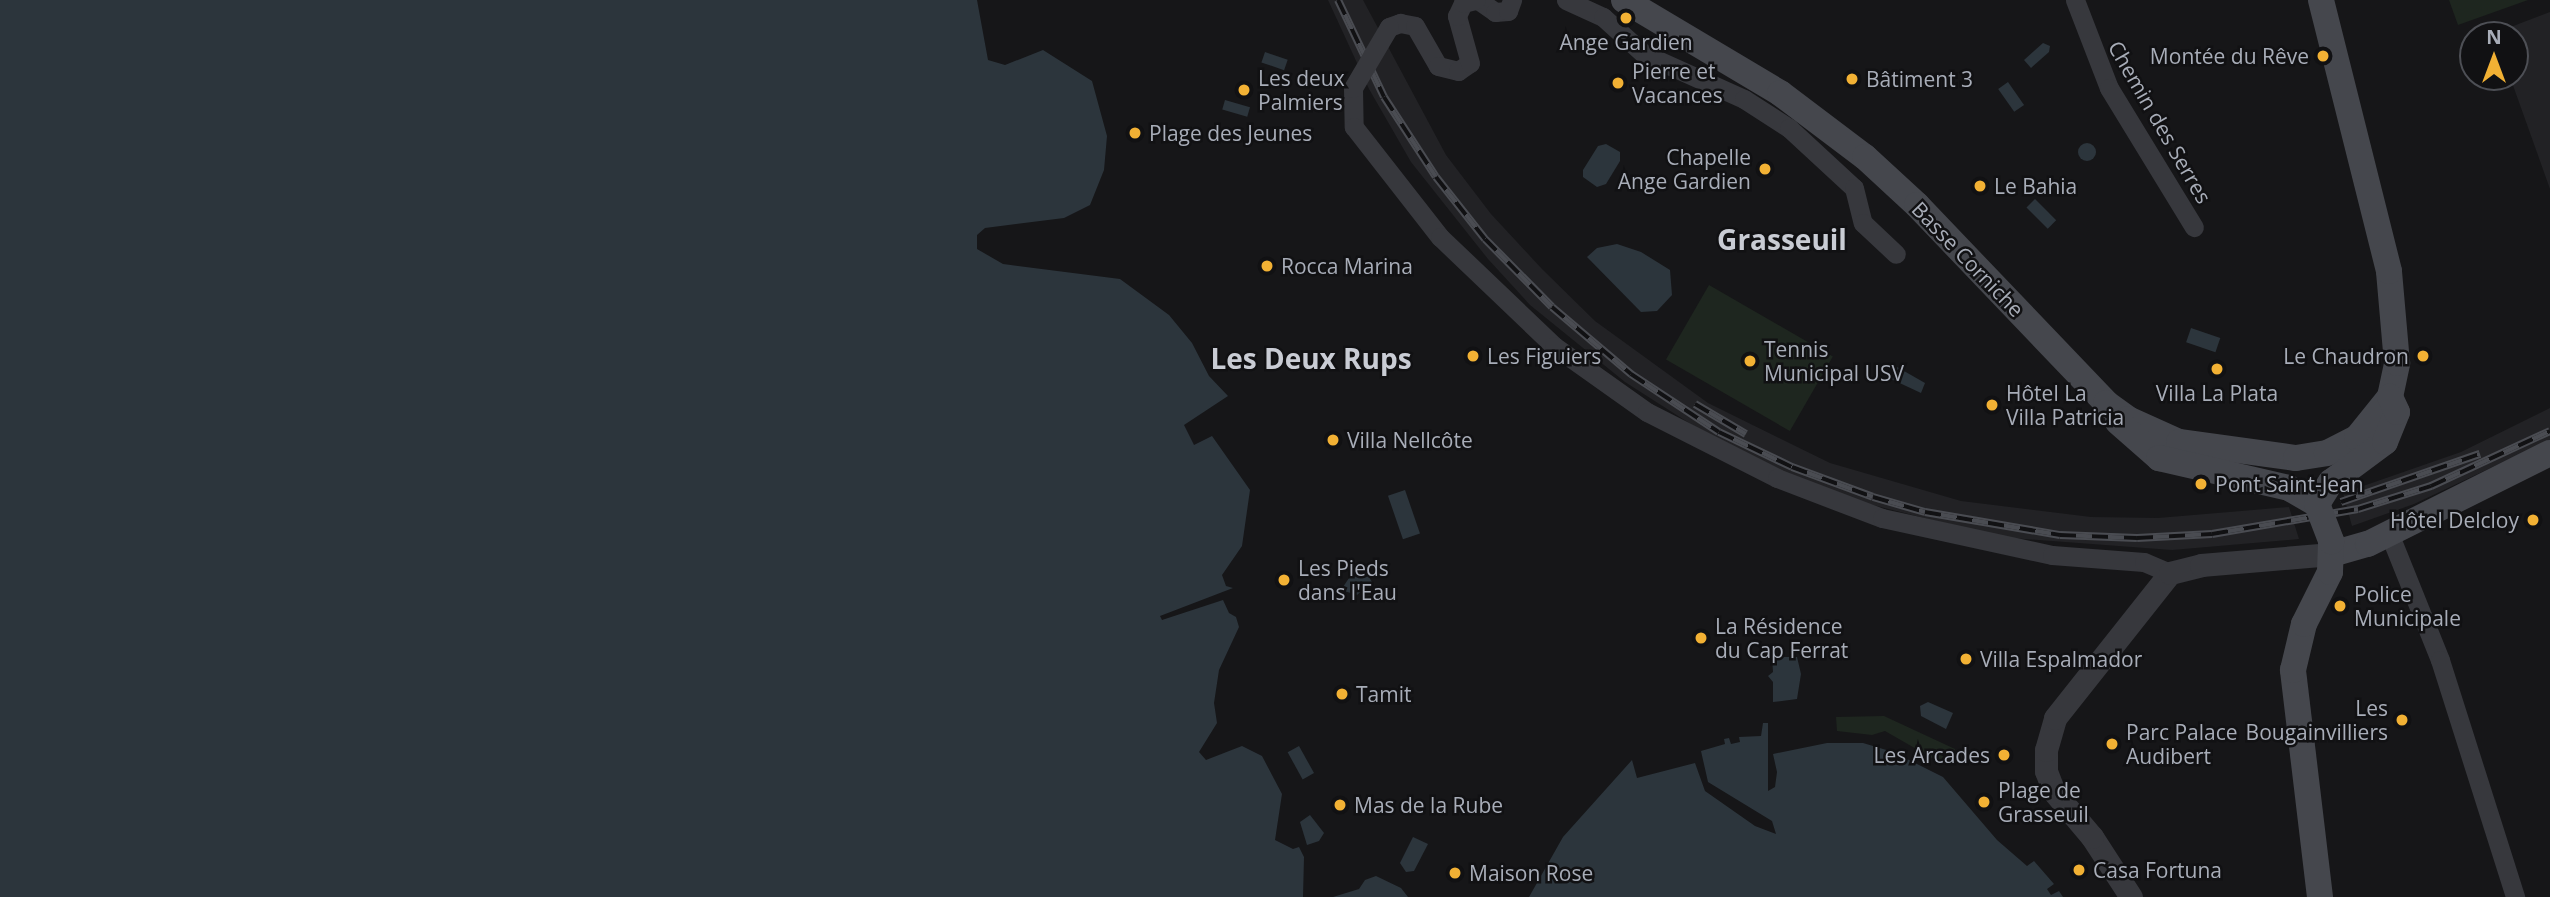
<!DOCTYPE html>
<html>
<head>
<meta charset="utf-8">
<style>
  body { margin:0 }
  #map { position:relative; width:2550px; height:897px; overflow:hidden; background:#161618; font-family:"Open Sans",sans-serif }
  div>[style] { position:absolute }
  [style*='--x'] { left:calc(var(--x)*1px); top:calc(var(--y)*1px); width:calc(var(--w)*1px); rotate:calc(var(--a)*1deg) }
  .built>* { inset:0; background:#222225 }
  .green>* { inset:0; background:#1e261f; transform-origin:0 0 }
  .water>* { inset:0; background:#2c353c; transform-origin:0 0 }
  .round { border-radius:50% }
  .minor>* { height:19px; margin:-9.5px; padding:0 9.5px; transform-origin:9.5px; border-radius:9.5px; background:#37383d }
  .tertiary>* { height:23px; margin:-11.5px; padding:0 11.5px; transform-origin:11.5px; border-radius:11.5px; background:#37383d }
  .secondary>* { height:26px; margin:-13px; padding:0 13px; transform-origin:13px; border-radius:13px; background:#45474d }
  .rail>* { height:8px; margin-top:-4px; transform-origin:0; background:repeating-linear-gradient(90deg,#111113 0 16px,#4a4c52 0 32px); box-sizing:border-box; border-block:2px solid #4a4c52 }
  .minor-bridge>* { height:19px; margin:-9.5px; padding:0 9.5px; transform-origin:9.5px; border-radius:9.5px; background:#37383d }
  .secondary-bridge>* { height:26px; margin:-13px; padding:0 13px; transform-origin:13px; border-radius:13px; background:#45474d }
  .dots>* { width:19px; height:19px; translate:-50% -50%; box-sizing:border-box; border:4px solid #111113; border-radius:50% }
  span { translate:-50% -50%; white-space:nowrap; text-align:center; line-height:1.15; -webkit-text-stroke:5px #111113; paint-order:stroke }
  .poi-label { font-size:21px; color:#a8adb8 }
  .right { translate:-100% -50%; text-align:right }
  .left { translate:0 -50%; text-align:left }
  .street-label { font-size:21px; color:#a8adb8 }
  .district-label { font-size:28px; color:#c9ccd4; font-weight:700 }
  .north { position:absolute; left:2459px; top:21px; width:70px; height:70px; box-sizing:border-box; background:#111113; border:2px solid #4d4f55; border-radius:50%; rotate:0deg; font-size:19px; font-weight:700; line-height:28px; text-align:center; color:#a8adb8 }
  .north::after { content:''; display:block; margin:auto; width:24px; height:32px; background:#f2b134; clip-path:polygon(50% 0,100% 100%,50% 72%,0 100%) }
</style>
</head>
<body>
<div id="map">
  <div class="built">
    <div style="clip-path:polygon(1328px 0,1363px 0,1446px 155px,1491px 214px,1542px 269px,1595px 321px,1708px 403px,1830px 463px,1961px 501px,2091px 517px,2158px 518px,2289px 507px,2299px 539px,2172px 550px,1999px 537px,1861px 502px,1788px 476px,1725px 446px,1625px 382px,1530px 305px,1488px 259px,1411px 162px,1369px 89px)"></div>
    <div style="clip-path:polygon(2550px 12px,2550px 189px,2510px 77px,2515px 77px,2515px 35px,2495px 33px)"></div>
    <div style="clip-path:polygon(2550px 408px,2550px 440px,2414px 504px,2352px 526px,2343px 493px,2461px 452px)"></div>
  </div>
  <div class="green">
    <div style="clip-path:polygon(2449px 0,2528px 0,2458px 25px)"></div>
    <div style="left:1709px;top:285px;width:143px;height:86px;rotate:30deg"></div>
    <div style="clip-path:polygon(1884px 716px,1955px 749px,1954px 757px,1945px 762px,1932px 758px,1885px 731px,1872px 735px,1837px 731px,1836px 717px)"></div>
  </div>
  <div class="water">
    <div style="clip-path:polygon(0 0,977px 0,988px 60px,1005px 65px,1043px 50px,1092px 81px,1107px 136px,1104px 170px,1090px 205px,1064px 218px,985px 228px,977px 235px,977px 249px,1003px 264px,1120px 279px,1169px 315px,1192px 343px,1209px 376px,1228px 396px,1184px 425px,1194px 445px,1212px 436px,1250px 490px,1242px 546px,1222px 575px,1226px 586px,1233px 588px,1160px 616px,1162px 620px,1223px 600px,1229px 613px,1236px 617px,1239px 627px,1219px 670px,1214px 703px,1217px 723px,1199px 752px,1206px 760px,1242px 746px,1262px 756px,1282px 794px,1275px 840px,1293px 849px,1299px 847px,1304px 857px,1303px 897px,0 897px)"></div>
    <div style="clip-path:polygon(2043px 43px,2050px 46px,2049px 52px,2031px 68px,2024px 60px)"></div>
    <div style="left:1265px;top:52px;width:24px;height:11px;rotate:19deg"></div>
    <div style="left:2008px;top:82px;width:28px;height:12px;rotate:55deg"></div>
    <div style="left:1225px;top:100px;width:26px;height:10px;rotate:16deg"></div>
    <div class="round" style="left:2078px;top:143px;width:18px;height:18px"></div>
    <div style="clip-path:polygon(1606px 144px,1620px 152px,1620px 161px,1606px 184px,1597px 187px,1583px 177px,1583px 170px,1598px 146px)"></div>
    <div style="left:2035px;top:199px;width:30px;height:12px;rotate:45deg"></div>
    <div style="clip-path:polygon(1617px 244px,1641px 252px,1670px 270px,1672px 295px,1657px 311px,1641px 312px,1587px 257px,1597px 248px)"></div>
    <div style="left:2191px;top:328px;width:31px;height:15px;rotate:19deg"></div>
    <div style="clip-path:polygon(1897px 367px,1925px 383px,1921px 393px,1891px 379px)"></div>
    <div style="left:1405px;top:490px;width:46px;height:18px;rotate:71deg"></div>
    <div style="clip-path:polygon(1367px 574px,1372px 582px,1357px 595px,1341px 590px,1349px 578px)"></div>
    <div style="clip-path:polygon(1772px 657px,1797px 657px,1801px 674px,1797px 699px,1773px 702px,1773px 682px,1768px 676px,1773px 672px)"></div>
    <div style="clip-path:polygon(1928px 702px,1953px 713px,1946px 729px,1921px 716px,1920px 706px)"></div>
    <div style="clip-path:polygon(1763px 723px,1768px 723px,1768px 791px,1775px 787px,1777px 772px,1773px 754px,1827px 743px,1863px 743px,1893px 752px,1943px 777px,1997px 840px,2027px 866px,2034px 861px,2054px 884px,2047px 889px,2051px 895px,2059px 891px,2063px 897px,1529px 897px,1563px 837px,1632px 760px,1637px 778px,1695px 763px,1705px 791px,1755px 826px,1776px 834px,1772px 821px,1708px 782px,1701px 751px,1725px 744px,1724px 739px,1729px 738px,1731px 744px,1740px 742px,1739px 737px,1761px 736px)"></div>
    <div style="left:1299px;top:746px;width:31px;height:13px;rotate:61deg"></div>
    <div style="clip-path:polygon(1310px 815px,1324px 833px,1319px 841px,1307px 845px,1300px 822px)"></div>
    <div style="clip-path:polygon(1413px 837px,1428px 844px,1414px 871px,1406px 872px,1400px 863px)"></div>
    <div style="clip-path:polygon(1376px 876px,1401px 888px,1408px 897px,1333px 897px,1359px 889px,1365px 880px)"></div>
  </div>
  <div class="minor">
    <div style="--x:1478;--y:0;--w:21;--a:35"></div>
    <div style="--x:1495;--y:12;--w:13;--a:-4"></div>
    <div style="--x:1508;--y:11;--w:12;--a:-70"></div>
    <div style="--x:1566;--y:0;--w:41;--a:24.7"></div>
    <div style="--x:1603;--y:17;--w:55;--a:42.1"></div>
    <div style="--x:1644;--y:54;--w:110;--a:24.2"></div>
    <div style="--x:1744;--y:99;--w:54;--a:32.8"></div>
    <div style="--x:1789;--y:128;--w:88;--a:42.7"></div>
    <div style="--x:1854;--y:188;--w:36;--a:76"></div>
    <div style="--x:1863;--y:223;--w:45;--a:43.2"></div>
    <div style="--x:2075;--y:0;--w:94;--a:68.9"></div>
    <div style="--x:2109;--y:88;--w:163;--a:58.6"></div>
    <div style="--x:1389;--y:27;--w:12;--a:-20"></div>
    <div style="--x:1400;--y:23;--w:15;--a:11"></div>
    <div style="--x:1415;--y:26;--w:46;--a:60.1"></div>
    <div style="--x:1438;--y:66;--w:21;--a:14"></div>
    <div style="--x:1458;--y:71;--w:14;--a:-34"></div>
    <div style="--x:1470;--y:63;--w:49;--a:-105.5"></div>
    <div style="--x:1457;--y:16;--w:14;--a:-65"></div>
    <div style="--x:1463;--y:3;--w:13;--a:-13"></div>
    <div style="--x:1353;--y:88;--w:39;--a:89"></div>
    <div style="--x:1354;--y:127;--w:140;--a:52"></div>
    <div style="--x:1440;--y:237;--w:158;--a:43.7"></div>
    <div style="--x:1554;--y:346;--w:114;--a:35.4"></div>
    <div style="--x:1647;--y:412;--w:146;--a:26.9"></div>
    <div style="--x:1777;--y:478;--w:112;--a:20.9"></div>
    <div style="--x:1882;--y:518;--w:174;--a:12.3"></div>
    <div style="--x:2052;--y:555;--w:92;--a:4.4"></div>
    <div style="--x:2144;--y:562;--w:28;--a:23"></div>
    <div style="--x:2389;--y:533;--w:137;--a:68.1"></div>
    <div style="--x:2440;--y:660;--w:249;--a:72.4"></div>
  </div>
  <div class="tertiary">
    <div style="--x:2131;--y:897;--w:72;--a:-123"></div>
    <div style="--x:2092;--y:837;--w:59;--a:-130.2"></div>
    <div style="--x:2054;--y:792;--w:22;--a:-111"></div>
    <div style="--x:2046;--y:771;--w:21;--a:-90"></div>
    <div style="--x:2046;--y:750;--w:33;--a:-74"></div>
    <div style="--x:2055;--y:718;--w:185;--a:-51.6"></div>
    <div style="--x:2170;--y:573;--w:32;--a:-14"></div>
    <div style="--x:2201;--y:565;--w:131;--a:-4.8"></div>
  </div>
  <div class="secondary">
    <div style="--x:1624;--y:0;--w:182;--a:30.8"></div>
    <div style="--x:1780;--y:93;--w:106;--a:37"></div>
    <div style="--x:1865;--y:157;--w:71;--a:42.7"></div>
    <div style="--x:1917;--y:205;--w:274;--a:46.3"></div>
    <div style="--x:2106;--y:403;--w:27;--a:36"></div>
    <div style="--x:2128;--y:419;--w:56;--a:24.3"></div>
    <div style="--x:2179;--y:442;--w:118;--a:7.8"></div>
    <div style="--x:2296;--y:458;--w:31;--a:-9"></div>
    <div style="--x:2327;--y:453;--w:34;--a:-27"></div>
    <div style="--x:2357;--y:438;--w:53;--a:-51.2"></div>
    <div style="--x:2390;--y:397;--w:35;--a:-78"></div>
    <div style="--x:2397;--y:363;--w:92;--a:-95"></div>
    <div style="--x:2389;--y:271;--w:279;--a:-104.1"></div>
    <div style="--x:2118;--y:422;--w:55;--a:41.3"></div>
    <div style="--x:2159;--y:458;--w:133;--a:13"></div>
    <div style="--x:2289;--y:488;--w:32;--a:30"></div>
    <div style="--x:2317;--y:504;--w:26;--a:-58"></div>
    <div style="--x:2331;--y:482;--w:67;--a:-36.5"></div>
    <div style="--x:2385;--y:442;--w:32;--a:-68"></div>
    <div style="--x:2397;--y:412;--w:17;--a:-115"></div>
    <div style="--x:2332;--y:554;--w:37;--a:-16"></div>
    <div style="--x:2368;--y:544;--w:203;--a:-26.6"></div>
    <div style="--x:2320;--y:897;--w:229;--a:-96.8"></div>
    <div style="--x:2293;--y:670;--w:47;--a:-76.6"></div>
    <div style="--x:2304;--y:624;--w:58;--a:-63.4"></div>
    <div style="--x:2330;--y:572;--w:31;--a:-88"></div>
  </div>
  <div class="rail">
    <div style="--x:1338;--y:0;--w:107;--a:64.6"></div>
    <div style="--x:1384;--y:97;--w:95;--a:57"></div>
    <div style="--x:1436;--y:177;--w:79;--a:51.7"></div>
    <div style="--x:1485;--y:239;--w:95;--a:45.4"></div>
    <div style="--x:1552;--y:307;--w:104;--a:40.3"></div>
    <div style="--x:1631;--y:374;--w:105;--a:33.4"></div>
    <div style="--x:1719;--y:432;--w:81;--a:25.6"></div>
    <div style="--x:1792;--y:467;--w:86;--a:20.3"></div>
    <div style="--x:1873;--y:497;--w:54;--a:16.1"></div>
    <div style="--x:1925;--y:512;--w:137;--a:9.7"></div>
    <div style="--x:2060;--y:535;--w:77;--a:2.2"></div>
    <div style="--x:2137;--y:538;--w:75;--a:-3.1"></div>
    <div style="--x:2212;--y:534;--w:148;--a:-9.7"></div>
    <div style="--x:2358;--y:509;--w:77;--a:-17.5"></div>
    <div style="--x:2431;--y:486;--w:131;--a:-24.8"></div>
    <div style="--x:1695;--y:404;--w:59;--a:30.5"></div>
    <div style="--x:2341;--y:502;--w:147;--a:-19.1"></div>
  </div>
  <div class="minor-bridge">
    <div style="--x:1353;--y:88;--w:71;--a:-59.5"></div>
  </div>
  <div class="secondary-bridge">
    <div style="--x:2317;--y:504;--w:40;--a:69"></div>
  </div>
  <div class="dots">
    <div style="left:1626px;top:18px;background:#f2b134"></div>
    <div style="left:2323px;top:56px;background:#f2b134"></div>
    <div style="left:1852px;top:79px;background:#f2b134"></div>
    <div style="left:1618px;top:83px;background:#f2b134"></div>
    <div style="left:1244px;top:90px;background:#f2b134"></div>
    <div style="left:1135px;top:133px;background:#f2b134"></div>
    <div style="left:1765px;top:169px;background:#f2b134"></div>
    <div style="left:1980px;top:186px;background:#f2b134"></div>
    <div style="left:1267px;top:266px;background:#f2b134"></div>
    <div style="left:1473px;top:356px;background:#f2b134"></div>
    <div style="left:2423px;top:356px;background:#f2b134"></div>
    <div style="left:1750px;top:361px;background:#f2b134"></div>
    <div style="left:2217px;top:369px;background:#f2b134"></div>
    <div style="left:1992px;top:405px;background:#f2b134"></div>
    <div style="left:1333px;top:440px;background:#f2b134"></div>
    <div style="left:2201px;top:484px;background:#f2b134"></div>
    <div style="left:2533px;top:520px;background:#f2b134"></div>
    <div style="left:1284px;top:580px;background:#f2b134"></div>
    <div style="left:2340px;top:606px;background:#f2b134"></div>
    <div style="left:1701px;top:638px;background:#f2b134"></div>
    <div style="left:1966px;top:659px;background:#f2b134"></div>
    <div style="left:1342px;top:694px;background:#f2b134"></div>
    <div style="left:2402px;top:720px;background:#f2b134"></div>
    <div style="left:2112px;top:744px;background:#f2b134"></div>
    <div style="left:2004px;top:755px;background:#f2b134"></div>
    <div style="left:1984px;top:802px;background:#f2b134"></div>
    <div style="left:1340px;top:805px;background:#f2b134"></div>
    <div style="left:2079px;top:870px;background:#f2b134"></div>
    <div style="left:1455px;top:873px;background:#f2b134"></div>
  </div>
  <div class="poi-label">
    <span style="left:1626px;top:42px">Ange Gardien</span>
    <span class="right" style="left:2309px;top:56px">Montée du Rêve</span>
    <span class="left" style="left:1632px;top:83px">Pierre et<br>Vacances</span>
    <span class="left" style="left:1258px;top:90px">Les deux<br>Palmiers</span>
    <span class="left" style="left:1866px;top:79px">Bâtiment 3</span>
    <span class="left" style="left:1149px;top:133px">Plage des Jeunes</span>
    <span class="right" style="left:1751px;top:169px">Chapelle<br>Ange Gardien</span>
    <span class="left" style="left:1994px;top:186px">Le Bahia</span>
    <span class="left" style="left:1281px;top:266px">Rocca Marina</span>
    <span class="left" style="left:1764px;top:361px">Tennis<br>Municipal USV</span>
    <span class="left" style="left:1487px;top:356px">Les Figuiers</span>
    <span class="right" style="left:2409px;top:356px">Le Chaudron</span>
    <span class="left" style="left:2006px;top:405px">Hôtel La<br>Villa Patricia</span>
    <span style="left:2217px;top:393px">Villa La Plata</span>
    <span class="left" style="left:1347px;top:440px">Villa Nellcôte</span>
    <span class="left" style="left:2215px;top:484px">Pont Saint-Jean</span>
    <span class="right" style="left:2519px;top:520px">Hôtel Delcloy</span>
    <span class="left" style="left:1298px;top:580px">Les Pieds<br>dans l'Eau</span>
    <span class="left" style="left:2354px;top:606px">Police<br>Municipale</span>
    <span class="left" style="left:1715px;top:638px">La Résidence<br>du Cap Ferrat</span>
    <span class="left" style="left:1980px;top:659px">Villa Espalmador</span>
    <span class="left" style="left:1356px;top:694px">Tamit</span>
    <span class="right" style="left:2388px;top:720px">Les<br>Bougainvilliers</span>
    <span class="left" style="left:2126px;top:744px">Parc Palace<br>Audibert</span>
    <span class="right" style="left:1990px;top:755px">Les Arcades</span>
    <span class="left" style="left:1998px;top:802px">Plage de<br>Grasseuil</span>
    <span class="left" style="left:1354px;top:805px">Mas de la Rube</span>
    <span class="left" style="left:2093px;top:870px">Casa Fortuna</span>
    <span class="left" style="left:1469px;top:873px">Maison Rose</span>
  </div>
  <div class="street-label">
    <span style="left:2160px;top:122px;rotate:60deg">Chemin des Serres</span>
    <span style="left:1968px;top:259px;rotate:46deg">Basse Corniche</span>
  </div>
  <div class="district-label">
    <span style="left:1782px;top:239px">Grasseuil</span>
    <span style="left:1311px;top:358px">Les Deux Rups</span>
  </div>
  <div class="north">N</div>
</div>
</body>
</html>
